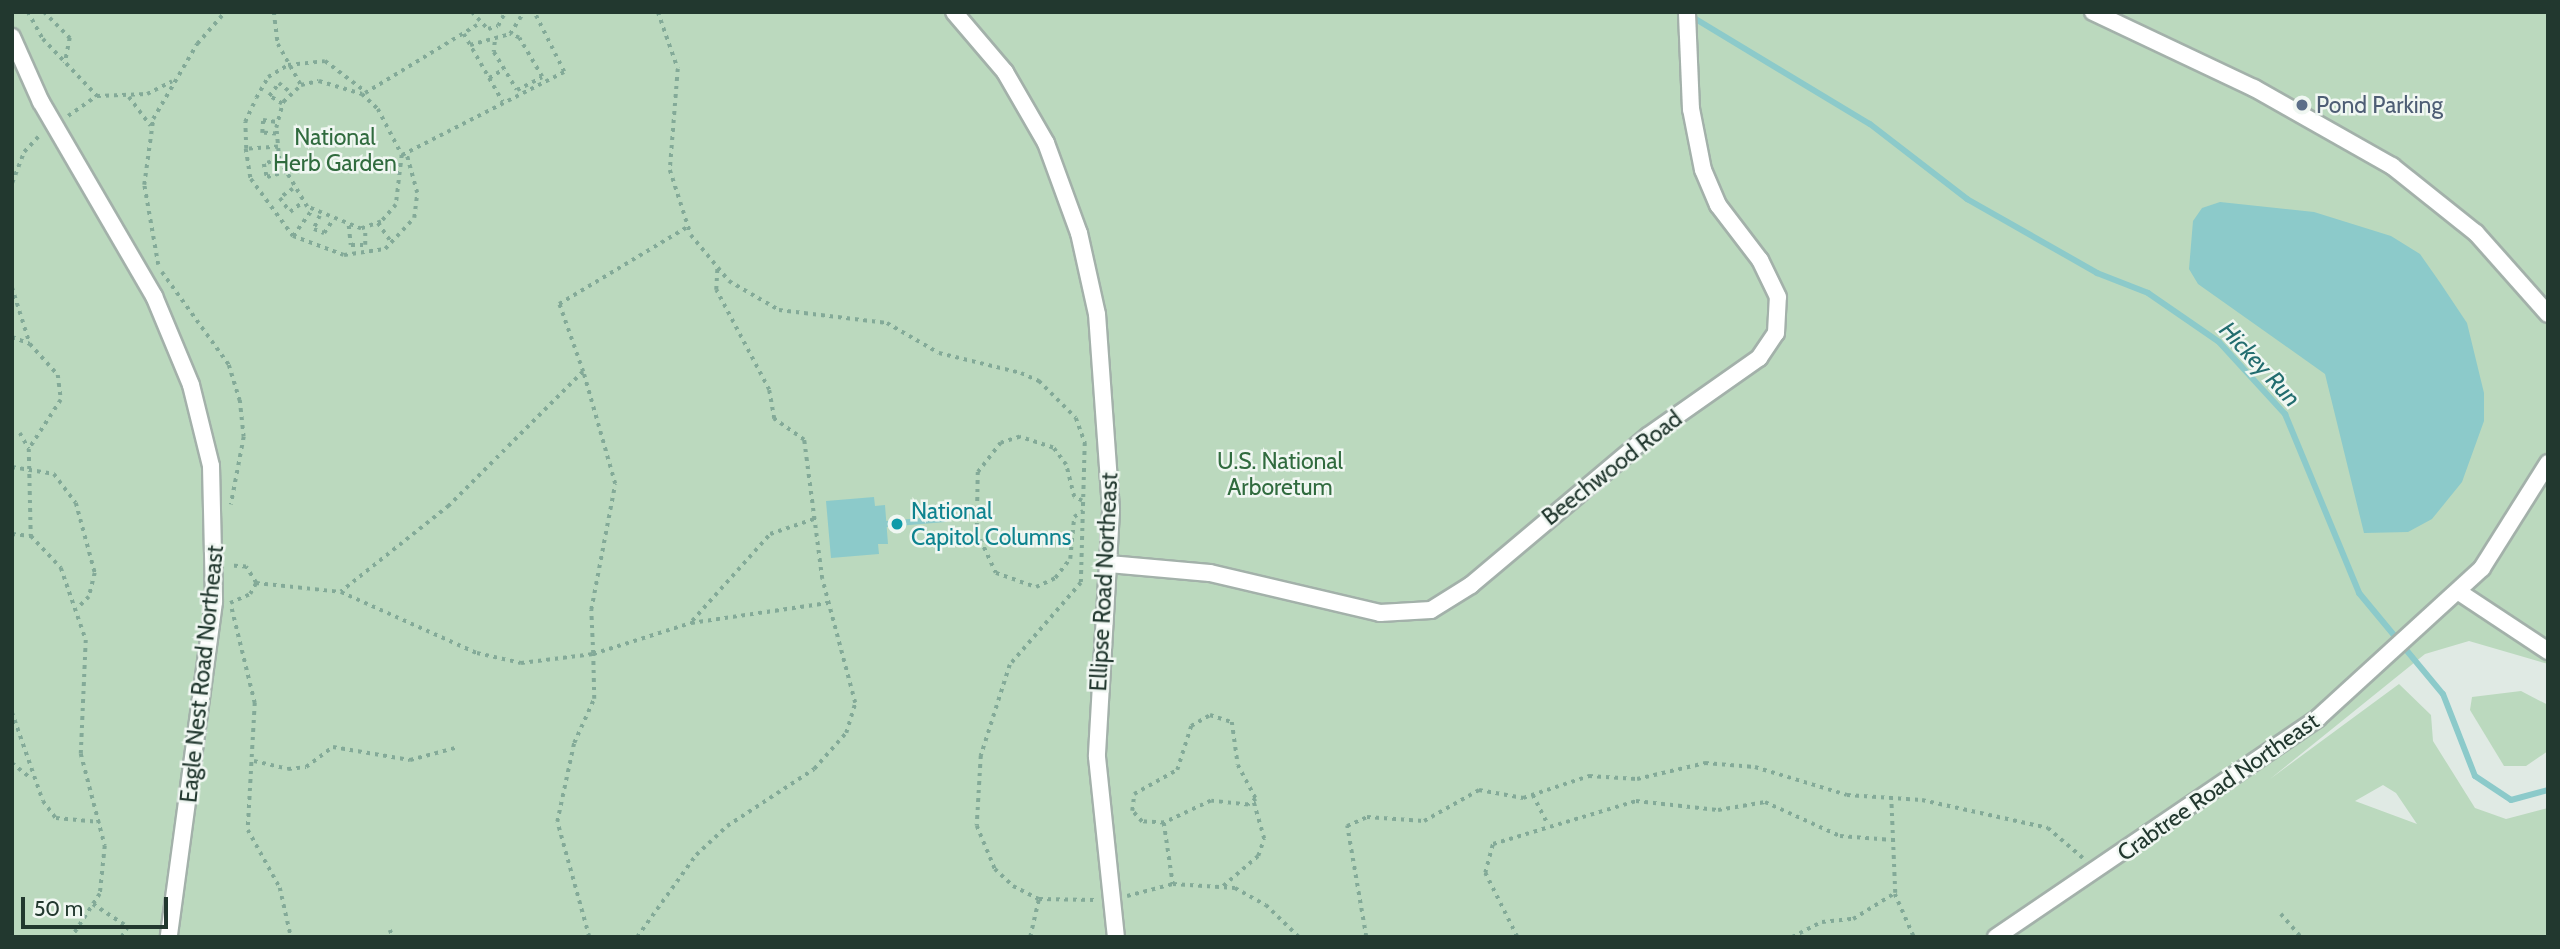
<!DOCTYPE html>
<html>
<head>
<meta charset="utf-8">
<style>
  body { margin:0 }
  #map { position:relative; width:2560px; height:949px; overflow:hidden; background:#e0eae4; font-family:Cabin,sans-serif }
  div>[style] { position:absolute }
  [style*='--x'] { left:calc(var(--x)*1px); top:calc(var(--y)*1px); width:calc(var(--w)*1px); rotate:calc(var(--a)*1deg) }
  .green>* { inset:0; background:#bbd9be }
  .water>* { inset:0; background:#8ccaca }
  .stream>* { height:6px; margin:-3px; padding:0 3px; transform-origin:3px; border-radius:3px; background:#8ccaca }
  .path>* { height:3.5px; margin-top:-1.75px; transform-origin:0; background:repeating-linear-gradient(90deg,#83aa98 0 3.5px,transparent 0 8.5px) }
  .roads { filter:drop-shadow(2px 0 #a3b1aa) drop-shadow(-2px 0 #a3b1aa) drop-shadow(0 2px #a3b1aa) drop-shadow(0 -2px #a3b1aa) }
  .minor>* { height:16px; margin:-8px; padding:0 8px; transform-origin:8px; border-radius:8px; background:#fff }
  .dots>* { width:19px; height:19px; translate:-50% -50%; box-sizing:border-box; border:4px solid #f0f7f2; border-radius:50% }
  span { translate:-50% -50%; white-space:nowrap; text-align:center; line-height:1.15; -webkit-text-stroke:5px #f0f7f2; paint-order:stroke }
  .service-label { font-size:23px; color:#4e5e75 }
  .left { translate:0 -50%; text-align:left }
  .park-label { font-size:23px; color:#306b3e }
  .street-label { font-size:23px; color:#22382f }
  .culture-label { font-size:23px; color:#0d838f }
  .water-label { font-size:24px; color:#226d6f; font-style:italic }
  .frame { position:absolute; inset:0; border:14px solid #22382f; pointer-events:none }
  .scale { position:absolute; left:21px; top:897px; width:147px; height:32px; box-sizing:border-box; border:4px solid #22382f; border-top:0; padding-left:9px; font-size:21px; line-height:24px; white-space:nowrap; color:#22382f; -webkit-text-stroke:5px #f0f7f2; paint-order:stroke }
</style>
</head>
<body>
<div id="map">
  <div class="green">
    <div style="clip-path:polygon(evenodd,12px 12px,2548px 12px,2548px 664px,2469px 641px,2425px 654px,2270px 779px,2399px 684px,2431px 715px,2433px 741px,2475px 808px,2506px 819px,2548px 808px,2548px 937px,12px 937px,12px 12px,2383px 785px,2396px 793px,2417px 824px,2355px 801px,2383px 785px)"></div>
    <div style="clip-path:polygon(2521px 691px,2548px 705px,2548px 751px,2526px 766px,2504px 766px,2470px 710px,2472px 697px)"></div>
  </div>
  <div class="water">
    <div style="clip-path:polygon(2220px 202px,2314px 212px,2391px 236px,2420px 254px,2441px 284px,2467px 323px,2484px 393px,2484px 421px,2462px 482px,2432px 519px,2408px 532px,2364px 533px,2325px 374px,2198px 284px,2189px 269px,2193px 221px,2202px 208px)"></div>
    <div style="clip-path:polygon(874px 497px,875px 506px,885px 505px,888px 544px,878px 544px,879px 554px,831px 558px,826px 501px)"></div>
  </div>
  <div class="stream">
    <div style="--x:1689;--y:15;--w:211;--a:31.1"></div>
    <div style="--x:1870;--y:124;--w:123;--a:37.7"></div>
    <div style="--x:1967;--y:199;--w:150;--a:29.6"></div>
    <div style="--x:2097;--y:273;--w:55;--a:21.4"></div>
    <div style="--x:2148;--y:293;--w:86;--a:34.6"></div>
    <div style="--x:2219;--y:342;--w:98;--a:47.5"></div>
    <div style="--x:2285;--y:414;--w:194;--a:67.5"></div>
    <div style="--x:2359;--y:593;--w:131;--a:50.3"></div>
    <div style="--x:2443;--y:694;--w:88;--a:68.7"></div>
    <div style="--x:2475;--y:776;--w:43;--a:33.7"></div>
    <div style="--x:2511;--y:800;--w:38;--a:-15"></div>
    <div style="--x:886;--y:524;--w:59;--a:-4.8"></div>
  </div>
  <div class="path">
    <div style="--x:28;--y:12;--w:31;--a:61"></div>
    <div style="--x:43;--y:39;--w:79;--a:46.5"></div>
    <div style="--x:44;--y:12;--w:37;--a:45"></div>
    <div style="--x:70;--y:38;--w:26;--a:101"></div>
    <div style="--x:274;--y:12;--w:32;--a:83"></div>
    <div style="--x:278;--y:44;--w:47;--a:60.7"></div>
    <div style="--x:472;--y:12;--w:23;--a:47"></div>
    <div style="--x:488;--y:29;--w:10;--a:-17"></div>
    <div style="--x:498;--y:26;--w:16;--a:-63"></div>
    <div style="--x:658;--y:12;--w:60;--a:70.7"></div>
    <div style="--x:678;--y:69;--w:101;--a:94.5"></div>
    <div style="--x:670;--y:170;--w:68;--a:72.1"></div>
    <div style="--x:691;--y:235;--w:60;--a:50.4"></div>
    <div style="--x:729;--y:281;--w:58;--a:30.1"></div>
    <div style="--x:779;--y:310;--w:109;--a:6.9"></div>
    <div style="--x:887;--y:323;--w:60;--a:30"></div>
    <div style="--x:939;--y:353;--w:84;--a:13.7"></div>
    <div style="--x:1021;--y:373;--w:20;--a:24"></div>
    <div style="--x:1039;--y:381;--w:52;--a:45"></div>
    <div style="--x:1076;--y:418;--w:27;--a:70"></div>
    <div style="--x:1085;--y:443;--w:140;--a:91.6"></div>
    <div style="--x:1081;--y:583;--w:108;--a:130.9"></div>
    <div style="--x:1010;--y:665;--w:96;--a:107.7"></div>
    <div style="--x:981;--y:756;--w:70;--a:93.3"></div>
    <div style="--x:977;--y:826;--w:47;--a:67.3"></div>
    <div style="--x:995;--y:869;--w:25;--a:43"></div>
    <div style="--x:1013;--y:886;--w:29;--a:27"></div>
    <div style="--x:1039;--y:899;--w:56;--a:1"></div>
    <div style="--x:464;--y:34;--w:78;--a:60.2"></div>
    <div style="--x:495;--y:42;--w:10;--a:96"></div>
    <div style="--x:494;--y:52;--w:44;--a:58.8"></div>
    <div style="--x:517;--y:90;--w:28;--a:-27"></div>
    <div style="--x:542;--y:77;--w:45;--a:-120.5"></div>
    <div style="--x:519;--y:38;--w:10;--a:-156"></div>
    <div style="--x:470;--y:45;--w:41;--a:-15.4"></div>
    <div style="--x:510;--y:34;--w:25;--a:-58"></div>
    <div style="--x:489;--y:78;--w:17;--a:-31"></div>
    <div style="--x:319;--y:81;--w:45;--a:16.8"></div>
    <div style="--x:362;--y:94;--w:22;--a:43"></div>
    <div style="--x:378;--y:109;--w:52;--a:62.4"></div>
    <div style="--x:402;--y:155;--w:50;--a:96.8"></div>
    <div style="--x:396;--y:205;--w:23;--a:131"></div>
    <div style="--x:381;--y:222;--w:21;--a:161"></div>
    <div style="--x:361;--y:229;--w:58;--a:-157.8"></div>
    <div style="--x:307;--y:207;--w:55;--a:-120.8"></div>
    <div style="--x:279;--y:160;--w:32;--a:-95"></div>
    <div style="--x:276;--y:128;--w:27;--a:-75"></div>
    <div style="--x:283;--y:102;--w:25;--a:-43"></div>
    <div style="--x:301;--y:85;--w:18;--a:-13"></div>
    <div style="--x:365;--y:93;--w:131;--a:-31.3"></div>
    <div style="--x:129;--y:97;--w:36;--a:53"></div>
    <div style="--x:282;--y:104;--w:15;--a:-148"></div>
    <div style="--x:269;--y:96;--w:16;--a:-52"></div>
    <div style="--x:279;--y:83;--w:14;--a:39"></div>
    <div style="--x:68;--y:116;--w:35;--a:-35"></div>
    <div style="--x:97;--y:96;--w:50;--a:-2.3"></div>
    <div style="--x:147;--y:94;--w:28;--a:-27"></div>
    <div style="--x:276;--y:134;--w:14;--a:-176"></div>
    <div style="--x:262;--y:133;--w:13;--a:-86"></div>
    <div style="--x:263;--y:120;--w:14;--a:8"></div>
    <div style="--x:278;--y:147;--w:32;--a:176"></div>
    <div style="--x:246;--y:149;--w:30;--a:81"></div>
    <div style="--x:251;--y:179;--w:71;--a:53.6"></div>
    <div style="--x:293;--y:236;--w:32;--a:-54"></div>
    <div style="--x:246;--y:149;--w:27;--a:-92"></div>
    <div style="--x:245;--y:122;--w:26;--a:-65"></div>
    <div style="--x:256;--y:98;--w:24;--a:-60"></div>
    <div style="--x:268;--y:77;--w:23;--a:-31"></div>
    <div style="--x:288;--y:65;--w:37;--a:-6"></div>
    <div style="--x:325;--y:61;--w:51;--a:37.1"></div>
    <div style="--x:402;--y:155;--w:182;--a:-27.1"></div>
    <div style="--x:564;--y:72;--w:67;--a:-116.6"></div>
    <div style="--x:279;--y:160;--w:16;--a:165"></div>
    <div style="--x:264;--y:164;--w:13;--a:77"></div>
    <div style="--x:267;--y:177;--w:19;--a:-16"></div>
    <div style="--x:12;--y:183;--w:33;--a:-69"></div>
    <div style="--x:24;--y:152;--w:25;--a:-47"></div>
    <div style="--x:293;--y:189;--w:16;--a:145"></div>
    <div style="--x:280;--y:198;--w:17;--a:54"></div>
    <div style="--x:290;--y:212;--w:16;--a:-38"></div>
    <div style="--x:320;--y:216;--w:14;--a:115"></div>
    <div style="--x:314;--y:229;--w:11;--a:22"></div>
    <div style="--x:324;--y:233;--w:14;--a:-56"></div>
    <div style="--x:378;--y:223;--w:24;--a:55"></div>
    <div style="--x:349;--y:226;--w:19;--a:84"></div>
    <div style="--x:351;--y:245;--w:14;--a:0"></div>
    <div style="--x:365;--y:245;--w:16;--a:-90"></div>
    <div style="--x:293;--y:236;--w:54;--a:20.4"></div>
    <div style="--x:344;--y:255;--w:41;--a:-8.3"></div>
    <div style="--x:385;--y:249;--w:42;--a:-46.9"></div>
    <div style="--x:414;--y:218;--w:25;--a:-83"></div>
    <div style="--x:417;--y:193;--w:41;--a:-105.4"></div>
    <div style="--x:158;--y:265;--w:81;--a:-99.9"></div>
    <div style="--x:144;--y:185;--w:67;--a:-82.2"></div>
    <div style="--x:153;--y:119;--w:87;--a:-59.6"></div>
    <div style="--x:197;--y:44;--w:43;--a:-48.8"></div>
    <div style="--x:162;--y:272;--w:115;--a:54.2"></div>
    <div style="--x:229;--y:365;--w:37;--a:73"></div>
    <div style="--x:240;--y:400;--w:37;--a:84"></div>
    <div style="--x:244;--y:437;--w:69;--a:100.8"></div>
    <div style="--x:12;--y:287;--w:60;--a:72.5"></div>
    <div style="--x:12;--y:337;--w:19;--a:21"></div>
    <div style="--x:30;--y:344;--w:42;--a:47.9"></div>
    <div style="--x:58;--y:375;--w:25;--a:83"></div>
    <div style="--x:61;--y:400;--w:59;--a:123.1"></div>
    <div style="--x:583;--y:372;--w:72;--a:-109.4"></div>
    <div style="--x:559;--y:304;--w:152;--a:-31"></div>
    <div style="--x:20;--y:433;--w:18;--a:61"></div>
    <div style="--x:29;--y:449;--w:87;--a:88.7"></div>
    <div style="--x:12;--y:467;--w:43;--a:9.5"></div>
    <div style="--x:54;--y:474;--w:36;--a:53"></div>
    <div style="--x:76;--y:503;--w:73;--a:74.8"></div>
    <div style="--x:95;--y:573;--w:25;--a:104"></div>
    <div style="--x:89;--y:597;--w:16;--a:135"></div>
    <div style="--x:1082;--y:501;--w:9;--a:-153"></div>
    <div style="--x:1074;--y:497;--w:33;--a:-104"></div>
    <div style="--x:1066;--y:465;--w:21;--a:-127"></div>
    <div style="--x:1053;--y:448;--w:35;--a:-162"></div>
    <div style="--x:1020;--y:437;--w:20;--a:162"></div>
    <div style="--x:1001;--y:443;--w:37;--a:128"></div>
    <div style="--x:978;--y:472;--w:60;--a:91"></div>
    <div style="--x:977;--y:532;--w:45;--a:65.1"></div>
    <div style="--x:996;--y:573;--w:42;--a:19.3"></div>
    <div style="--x:1036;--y:587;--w:21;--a:-25"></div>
    <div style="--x:1055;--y:578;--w:24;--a:-52"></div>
    <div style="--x:1070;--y:559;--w:42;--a:-84.6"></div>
    <div style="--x:1074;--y:517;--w:11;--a:-34"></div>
    <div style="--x:965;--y:518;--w:11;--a:-5"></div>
    <div style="--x:12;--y:534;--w:19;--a:6"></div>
    <div style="--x:31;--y:536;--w:44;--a:46.8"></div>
    <div style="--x:61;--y:568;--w:76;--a:70.9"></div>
    <div style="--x:86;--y:640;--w:114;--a:92.5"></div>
    <div style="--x:81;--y:754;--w:95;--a:75.4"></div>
    <div style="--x:105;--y:846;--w:48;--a:95.9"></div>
    <div style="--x:100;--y:894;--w:51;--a:123.1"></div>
    <div style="--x:256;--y:583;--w:85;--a:6"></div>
    <div style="--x:341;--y:592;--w:149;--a:24.2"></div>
    <div style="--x:477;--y:653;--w:45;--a:12.8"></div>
    <div style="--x:521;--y:663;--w:73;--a:-7.1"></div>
    <div style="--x:593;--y:654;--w:44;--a:-92.6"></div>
    <div style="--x:591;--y:610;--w:128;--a:-79.2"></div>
    <div style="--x:615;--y:484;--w:116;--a:-105.9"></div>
    <div style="--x:583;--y:372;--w:190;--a:135"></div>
    <div style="--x:449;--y:506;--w:138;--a:141.5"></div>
    <div style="--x:230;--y:603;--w:22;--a:-24"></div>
    <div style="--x:250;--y:594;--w:13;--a:-61"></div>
    <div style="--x:256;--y:583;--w:19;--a:-122"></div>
    <div style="--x:246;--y:567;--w:15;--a:-176"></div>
    <div style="--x:232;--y:609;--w:97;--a:76.3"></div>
    <div style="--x:255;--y:703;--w:127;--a:93.2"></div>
    <div style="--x:248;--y:830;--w:66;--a:61.1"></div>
    <div style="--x:280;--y:888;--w:50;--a:77.3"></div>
    <div style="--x:692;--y:621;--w:117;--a:-48.1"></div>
    <div style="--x:770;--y:534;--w:46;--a:-18.8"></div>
    <div style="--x:12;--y:712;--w:94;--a:70.8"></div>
    <div style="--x:43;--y:801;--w:21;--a:53"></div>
    <div style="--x:56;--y:818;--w:44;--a:5.2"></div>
    <div style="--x:1210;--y:715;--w:23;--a:18"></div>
    <div style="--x:1232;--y:722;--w:43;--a:82.1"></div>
    <div style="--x:1238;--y:765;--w:38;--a:62"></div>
    <div style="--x:1256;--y:799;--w:10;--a:143"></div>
    <div style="--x:1248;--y:805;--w:37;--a:-174"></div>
    <div style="--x:1211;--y:801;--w:52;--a:154.9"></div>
    <div style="--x:1164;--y:823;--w:22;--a:-177"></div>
    <div style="--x:1142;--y:822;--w:15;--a:-132"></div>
    <div style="--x:1132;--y:811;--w:17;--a:-83"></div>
    <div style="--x:1134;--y:794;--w:49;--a:-29.2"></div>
    <div style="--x:1177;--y:770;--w:46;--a:-72.3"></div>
    <div style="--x:1191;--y:726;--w:22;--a:-30"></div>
    <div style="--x:254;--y:761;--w:35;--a:13"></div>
    <div style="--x:288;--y:769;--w:18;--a:-6"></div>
    <div style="--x:306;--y:767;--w:34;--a:-37"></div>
    <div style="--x:333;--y:747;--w:78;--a:9.6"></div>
    <div style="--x:410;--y:760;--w:47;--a:-14.9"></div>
    <div style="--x:12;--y:763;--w:22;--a:39"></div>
    <div style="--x:1533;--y:795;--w:33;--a:63"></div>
    <div style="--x:1164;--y:823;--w:62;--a:81.6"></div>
    <div style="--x:1223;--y:886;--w:46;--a:-40.6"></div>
    <div style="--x:1258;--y:856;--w:18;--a:-71"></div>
    <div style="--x:1264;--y:839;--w:40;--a:-106"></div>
    <div style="--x:1895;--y:894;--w:47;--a:66.2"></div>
    <div style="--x:1127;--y:896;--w:48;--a:-14.6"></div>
    <div style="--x:1173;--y:884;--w:62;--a:3.7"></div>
    <div style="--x:1235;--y:888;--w:35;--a:29"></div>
    <div style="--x:1266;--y:905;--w:46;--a:44.1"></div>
    <div style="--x:93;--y:904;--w:42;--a:33.3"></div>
    <div style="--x:128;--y:927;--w:12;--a:121"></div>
    <div style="--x:2281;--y:914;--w:30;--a:49"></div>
    <div style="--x:390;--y:930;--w:8;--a:67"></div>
    <div style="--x:589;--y:937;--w:119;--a:-105.5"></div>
    <div style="--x:557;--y:822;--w:81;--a:-77.9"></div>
    <div style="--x:574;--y:743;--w:48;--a:-65.6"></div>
    <div style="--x:594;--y:699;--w:45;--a:-91.3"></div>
    <div style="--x:593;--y:654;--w:103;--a:-17.6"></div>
    <div style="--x:691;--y:623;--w:138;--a:-8.3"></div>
    <div style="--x:637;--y:937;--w:101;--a:-54.3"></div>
    <div style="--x:696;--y:855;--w:42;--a:-43.1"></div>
    <div style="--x:727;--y:826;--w:104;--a:-33.2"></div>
    <div style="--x:814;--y:769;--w:48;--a:-48.4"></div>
    <div style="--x:846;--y:733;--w:31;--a:-73"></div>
    <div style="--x:855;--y:703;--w:128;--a:-104.9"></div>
    <div style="--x:822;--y:579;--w:140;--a:-97.4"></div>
    <div style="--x:804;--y:440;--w:37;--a:-145"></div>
    <div style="--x:774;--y:419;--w:29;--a:-100"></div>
    <div style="--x:769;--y:390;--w:113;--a:-117.9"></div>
    <div style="--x:716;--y:290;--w:22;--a:-87"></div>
    <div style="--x:1030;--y:937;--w:39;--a:-77"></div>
    <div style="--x:1366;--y:937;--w:113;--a:-99.7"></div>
    <div style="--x:1347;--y:826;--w:22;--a:-24"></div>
    <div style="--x:1367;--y:817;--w:57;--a:4"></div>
    <div style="--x:1424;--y:821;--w:63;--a:-29.4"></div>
    <div style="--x:1479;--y:790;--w:45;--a:10.3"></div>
    <div style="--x:1523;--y:798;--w:70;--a:-18.4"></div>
    <div style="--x:1589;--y:776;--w:48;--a:3.6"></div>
    <div style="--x:1637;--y:779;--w:70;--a:-13.2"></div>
    <div style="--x:1705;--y:763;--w:50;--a:4.6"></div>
    <div style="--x:1755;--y:767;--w:96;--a:16.9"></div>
    <div style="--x:1847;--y:795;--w:75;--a:3.8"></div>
    <div style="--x:1922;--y:800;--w:129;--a:12.5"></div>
    <div style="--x:2048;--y:828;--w:46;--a:40.6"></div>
    <div style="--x:1517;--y:937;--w:72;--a:-116.6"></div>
    <div style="--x:1485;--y:873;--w:30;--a:-75"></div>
    <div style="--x:1493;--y:844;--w:149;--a:-16.7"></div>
    <div style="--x:1636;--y:801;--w:82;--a:6.3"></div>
    <div style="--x:1718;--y:810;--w:48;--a:-9.7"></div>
    <div style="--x:1765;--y:802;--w:82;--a:24.4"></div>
    <div style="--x:1840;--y:836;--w:53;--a:4.3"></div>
    <div style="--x:1697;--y:937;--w:29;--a:0"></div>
    <div style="--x:1792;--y:937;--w:34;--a:-27"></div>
    <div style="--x:1822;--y:922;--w:31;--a:-6"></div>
    <div style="--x:1853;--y:919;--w:49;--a:-31.8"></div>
    <div style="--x:1895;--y:893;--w:94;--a:-92.4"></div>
  </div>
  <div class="roads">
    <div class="minor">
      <div style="--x:954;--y:12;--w:79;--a:49.6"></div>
      <div style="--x:1005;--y:72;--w:82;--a:60"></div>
      <div style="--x:1046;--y:143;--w:96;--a:69.9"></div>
      <div style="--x:1079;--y:233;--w:83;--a:77.5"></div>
      <div style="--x:1097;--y:314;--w:197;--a:85.9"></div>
      <div style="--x:1111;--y:511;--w:246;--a:93.3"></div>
      <div style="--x:1097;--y:757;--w:181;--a:84"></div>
      <div style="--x:2093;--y:12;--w:178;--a:25.3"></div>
      <div style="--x:2254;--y:88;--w:159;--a:29.5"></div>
      <div style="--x:2392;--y:166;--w:107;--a:38.6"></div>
      <div style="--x:2476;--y:233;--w:108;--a:48.4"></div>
      <div style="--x:12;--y:37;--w:71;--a:66"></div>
      <div style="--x:41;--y:102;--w:225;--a:59.8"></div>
      <div style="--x:154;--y:296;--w:96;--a:67.4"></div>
      <div style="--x:191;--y:385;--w:83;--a:76.1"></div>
      <div style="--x:211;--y:466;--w:136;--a:88.7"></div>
      <div style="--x:214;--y:602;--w:338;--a:97.7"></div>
      <div style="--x:1109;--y:564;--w:101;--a:5.1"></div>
      <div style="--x:1210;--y:573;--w:175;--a:13.2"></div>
      <div style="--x:1380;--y:613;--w:51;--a:-3.4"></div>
      <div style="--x:1431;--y:610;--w:47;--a:-32"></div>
      <div style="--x:1471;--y:585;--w:231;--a:-40.1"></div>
      <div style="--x:1648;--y:436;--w:136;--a:-35.1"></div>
      <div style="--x:1759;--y:358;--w:30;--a:-56"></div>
      <div style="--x:1776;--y:333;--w:36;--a:-87"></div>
      <div style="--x:1778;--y:297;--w:41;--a:-115.9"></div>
      <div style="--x:1760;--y:260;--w:69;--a:-127.4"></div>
      <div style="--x:1718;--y:205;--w:38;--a:-113"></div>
      <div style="--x:1703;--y:170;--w:62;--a:-101.1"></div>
      <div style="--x:1691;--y:109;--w:97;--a:-92.4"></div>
      <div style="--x:2459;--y:592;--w:107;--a:33.5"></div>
      <div style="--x:1996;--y:937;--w:389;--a:-34.2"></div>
      <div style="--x:2318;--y:718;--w:222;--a:-42.4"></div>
      <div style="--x:2482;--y:568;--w:124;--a:-57.8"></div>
    </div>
  </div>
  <div class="dots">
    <div style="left:2302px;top:105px;background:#5c6f8a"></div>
    <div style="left:897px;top:524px;background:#0f9aa8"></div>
  </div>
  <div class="service-label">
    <span class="left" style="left:2316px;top:105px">Pond Parking</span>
  </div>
  <div class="park-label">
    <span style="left:335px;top:150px">National<br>Herb Garden</span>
    <span style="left:1280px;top:474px">U.S. National<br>Arboretum</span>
  </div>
  <div class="street-label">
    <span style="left:1612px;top:468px;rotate:-38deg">Beechwood Road</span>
    <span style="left:1104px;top:582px;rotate:-87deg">Ellipse Road Northeast</span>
    <span style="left:202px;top:674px;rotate:-84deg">Eagle Nest Road Northeast</span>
    <span style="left:2218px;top:787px;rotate:-35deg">Crabtree Road Northeast</span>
  </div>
  <div class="culture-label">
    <span class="left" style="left:911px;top:524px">National<br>Capitol Columns</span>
  </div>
  <div class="water-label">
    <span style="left:2260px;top:364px;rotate:47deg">Hickey Run</span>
  </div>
  <div class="frame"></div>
  <div class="scale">50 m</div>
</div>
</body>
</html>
